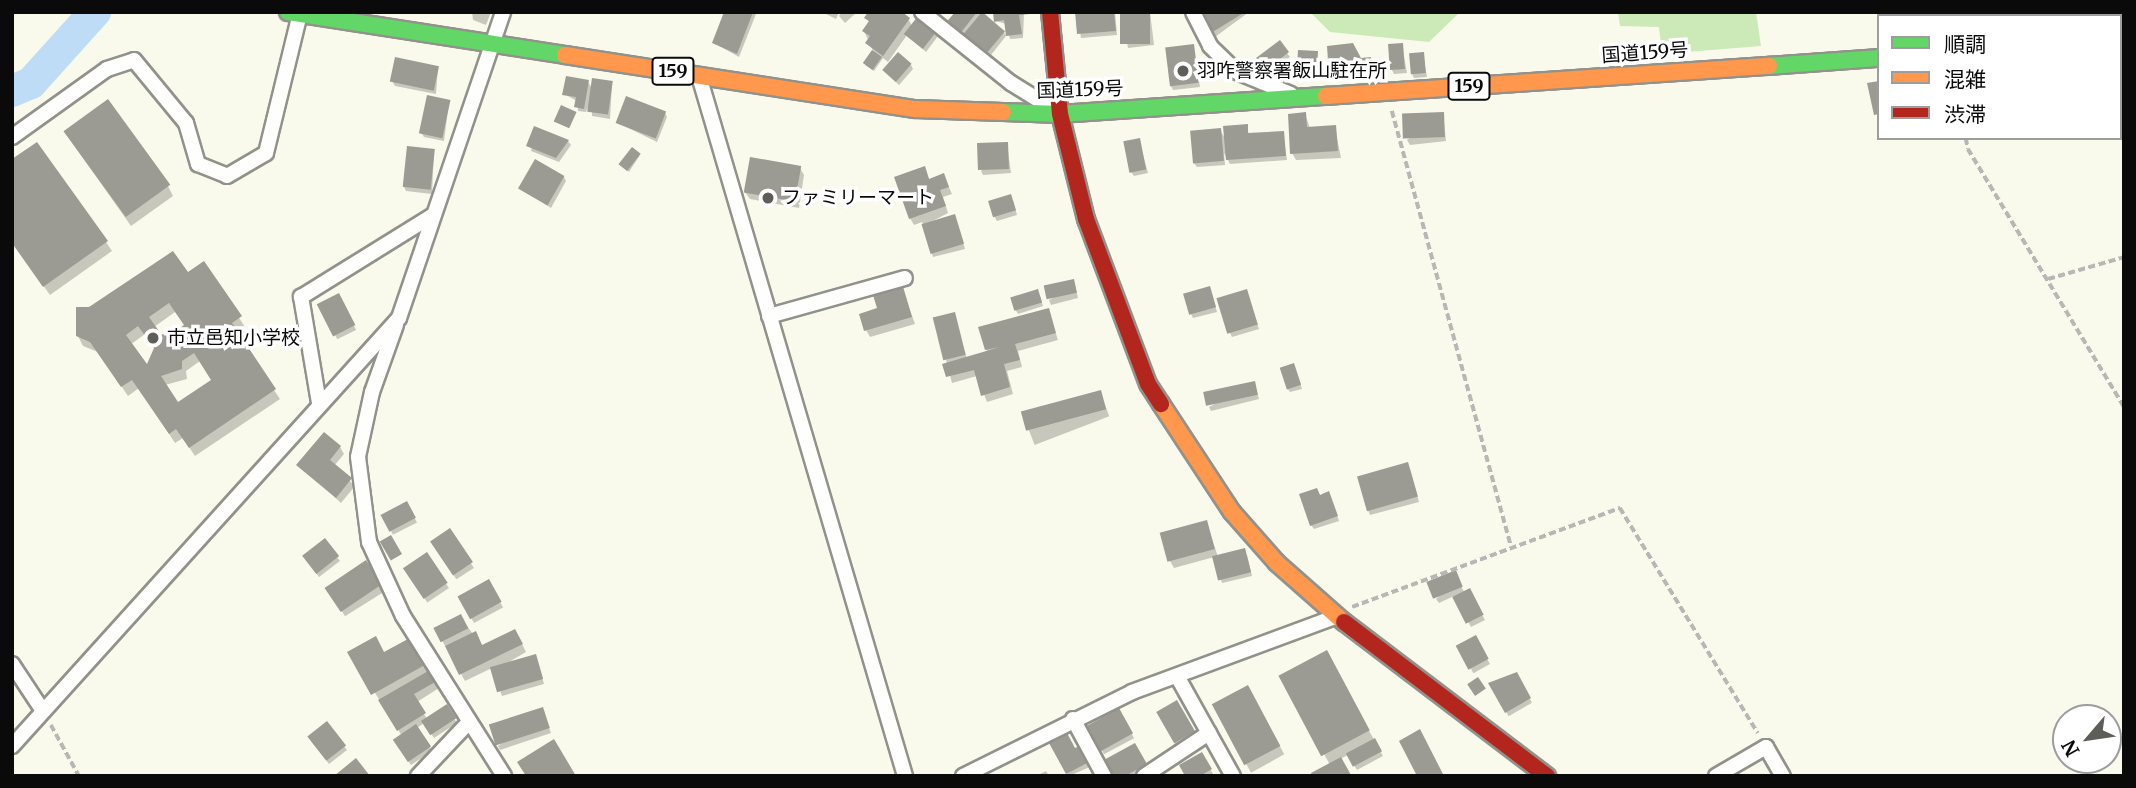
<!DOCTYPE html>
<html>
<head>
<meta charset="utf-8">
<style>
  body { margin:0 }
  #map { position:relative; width:2136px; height:788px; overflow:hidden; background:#f9f9ec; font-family:Merriweather,"Noto Sans JP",serif }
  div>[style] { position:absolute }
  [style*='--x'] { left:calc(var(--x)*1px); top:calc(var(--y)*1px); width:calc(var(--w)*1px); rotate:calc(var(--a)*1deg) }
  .forest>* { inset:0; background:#cbeab7 }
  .shadow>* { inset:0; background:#0003; transform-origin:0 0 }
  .river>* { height:32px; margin:-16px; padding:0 16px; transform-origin:16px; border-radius:16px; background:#bfdcf6 }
  .building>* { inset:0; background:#9b9a93; transform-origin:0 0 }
  .path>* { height:3.5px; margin-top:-1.75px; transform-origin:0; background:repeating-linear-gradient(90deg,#b7b7b5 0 7px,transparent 0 10.5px) }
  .roads { filter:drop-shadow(2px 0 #92928c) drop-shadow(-2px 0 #92928c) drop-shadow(0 2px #92928c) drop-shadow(0 -2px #92928c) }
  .street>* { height:14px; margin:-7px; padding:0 7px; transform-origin:7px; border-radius:7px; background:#fefefc }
  .fast>* { height:16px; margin:-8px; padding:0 8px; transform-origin:8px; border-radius:8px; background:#63d668 }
  .slow>* { height:16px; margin:-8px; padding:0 8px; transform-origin:8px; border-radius:8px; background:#ff974d }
  .jam>* { height:16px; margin:-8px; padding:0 8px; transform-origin:8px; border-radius:8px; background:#b3261e }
  .dots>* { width:19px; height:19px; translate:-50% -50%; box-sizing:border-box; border:4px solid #fff; border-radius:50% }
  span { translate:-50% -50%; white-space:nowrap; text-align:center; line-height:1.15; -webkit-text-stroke:7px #fff; paint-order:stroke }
  .shield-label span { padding:2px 5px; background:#fff; border:2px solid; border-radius:5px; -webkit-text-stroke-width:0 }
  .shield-label { font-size:18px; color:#0a0a0a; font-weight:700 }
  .street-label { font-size:19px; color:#0a0a0a }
  .poi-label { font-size:19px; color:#0a0a0a }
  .left { translate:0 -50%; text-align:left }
  .frame { position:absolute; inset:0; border:14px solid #0a0a0a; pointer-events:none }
  .legend { position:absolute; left:1877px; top:14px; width:245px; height:126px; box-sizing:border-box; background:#fff; border:2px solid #9d9d9d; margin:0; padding:9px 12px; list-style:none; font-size:21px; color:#0a0a0a }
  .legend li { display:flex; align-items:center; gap:14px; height:35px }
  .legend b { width:35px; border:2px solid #9d9d9d }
  .north { position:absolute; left:2052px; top:704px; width:70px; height:70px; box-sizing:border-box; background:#fff; border:2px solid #9d9d9d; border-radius:50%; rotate:241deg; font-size:19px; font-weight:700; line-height:28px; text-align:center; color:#0a0a0a }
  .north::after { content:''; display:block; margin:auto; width:24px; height:32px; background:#5e5e59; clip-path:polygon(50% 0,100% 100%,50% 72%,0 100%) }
</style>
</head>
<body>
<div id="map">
  <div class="forest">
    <div style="clip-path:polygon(1310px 12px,1460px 12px,1429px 42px,1330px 32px)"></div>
    <div style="clip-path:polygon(1618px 12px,1756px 12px,1761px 46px,1662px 54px,1659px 27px,1620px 26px)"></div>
  </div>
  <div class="shadow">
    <div style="clip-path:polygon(472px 12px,491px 12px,486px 25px,473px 20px)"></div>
    <div style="clip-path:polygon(726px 12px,756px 14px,739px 57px,714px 43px)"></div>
    <div style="clip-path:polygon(822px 12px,839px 12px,836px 19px)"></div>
    <div style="clip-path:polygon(842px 12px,857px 12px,845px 23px,839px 16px)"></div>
    <div style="clip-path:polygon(957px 12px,983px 12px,1004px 32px,1006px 36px,987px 60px,950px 29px)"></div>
    <div style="clip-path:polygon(1024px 12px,1023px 38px,1010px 39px,1006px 24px,996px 21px)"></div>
    <div style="clip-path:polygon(1077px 12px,1115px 12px,1117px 35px,1081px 38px)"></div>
    <div style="clip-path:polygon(1122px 12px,1150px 12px,1154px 45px,1128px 48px)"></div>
    <div style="clip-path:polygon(1249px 12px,1215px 37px,1200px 13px,1201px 12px)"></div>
    <div style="clip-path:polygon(866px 18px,909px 20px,912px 26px,938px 36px,926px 52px,907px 35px,888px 62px,883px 58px,874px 71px,865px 65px,873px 51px,864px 31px,870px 23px)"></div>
    <div style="clip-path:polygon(1402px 45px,1407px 73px,1394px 74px,1392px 70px)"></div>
    <div style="clip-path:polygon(1193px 46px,1200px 87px,1173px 90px,1171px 86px)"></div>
    <div style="clip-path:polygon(1317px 52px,1319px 74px,1302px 74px,1299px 69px)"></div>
    <div style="clip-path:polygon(1287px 53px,1290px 57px,1270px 73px,1262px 63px)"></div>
    <div style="clip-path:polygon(1423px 54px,1427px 77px,1414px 78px,1412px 74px)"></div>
    <div style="clip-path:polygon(1370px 59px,1374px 75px,1334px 79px,1331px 75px)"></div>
    <div style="clip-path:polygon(911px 65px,913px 69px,899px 85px,887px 74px)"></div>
    <div style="clip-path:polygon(438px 67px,436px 94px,395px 86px,392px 81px)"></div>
    <div style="clip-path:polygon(588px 82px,593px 90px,612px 83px,610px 119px,592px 116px,592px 98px,586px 112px,578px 111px,577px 101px,564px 94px)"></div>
    <div style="clip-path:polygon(449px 102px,444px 141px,424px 137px,421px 132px)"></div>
    <div style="clip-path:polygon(665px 113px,667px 117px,657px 142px,618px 123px)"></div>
    <div style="clip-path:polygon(1305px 114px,1310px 128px,1335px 127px,1341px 158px,1296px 160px,1292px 153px)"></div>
    <div style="clip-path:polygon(1443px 114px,1446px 141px,1410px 145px,1407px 140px)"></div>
    <div style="clip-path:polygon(1247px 126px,1249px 135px,1283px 133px,1287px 160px,1230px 164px,1224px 153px,1225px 165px,1197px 167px,1194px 163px,1220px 130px,1226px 140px)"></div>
    <div style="clip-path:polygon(535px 128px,568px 141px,571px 145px,559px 162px,531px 151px)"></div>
    <div style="clip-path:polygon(1139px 140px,1148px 173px,1134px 176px,1131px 172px)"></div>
    <div style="clip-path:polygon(71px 141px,168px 186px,173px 196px,131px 226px)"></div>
    <div style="clip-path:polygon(1007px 144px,1011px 173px,983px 175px,981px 171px)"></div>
    <div style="clip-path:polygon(434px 151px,432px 194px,406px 191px,404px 187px)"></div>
    <div style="clip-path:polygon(640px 155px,629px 172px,622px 166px)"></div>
    <div style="clip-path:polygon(800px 168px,804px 175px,799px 208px,750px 199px,745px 192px)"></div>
    <div style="clip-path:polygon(924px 168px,930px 181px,944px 176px,952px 194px,943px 197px,948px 213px,929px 223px,955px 216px,965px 249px,933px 257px,922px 222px,914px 225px,910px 218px)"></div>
    <div style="clip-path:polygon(564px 177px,566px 181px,551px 208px,520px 188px)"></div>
    <div style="clip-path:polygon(1013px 200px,1017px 215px,997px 221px,994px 216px)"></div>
    <div style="clip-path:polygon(12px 242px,106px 242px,112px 251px,50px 295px)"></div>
    <div style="clip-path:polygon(evenodd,204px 264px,245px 327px,236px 333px,280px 399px,195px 456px,183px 438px,175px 443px,139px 388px,128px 396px,98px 352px,83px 346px,78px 336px,204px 264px,175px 312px,186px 326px,170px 338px,160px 336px,154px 327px,175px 312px,204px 264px,145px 334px,156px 349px,147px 367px,130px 345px,145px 334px,204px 264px,200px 361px,213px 381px,178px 404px,165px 385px,187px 379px,186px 371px,200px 361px)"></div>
    <div style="clip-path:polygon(901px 285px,915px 324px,870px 337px,866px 330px)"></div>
    <div style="clip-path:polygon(1075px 285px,1078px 298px,1051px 305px,1049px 300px)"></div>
    <div style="clip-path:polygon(1210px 288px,1217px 312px,1193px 318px,1191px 314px)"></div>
    <div style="left:339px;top:295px;width:39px;height:21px;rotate:64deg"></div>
    <div style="clip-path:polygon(1040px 296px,1043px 306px,1018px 314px,1015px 309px)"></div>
    <div style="clip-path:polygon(1248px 296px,1259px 329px,1232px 337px,1230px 333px)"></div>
    <div style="clip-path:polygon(1048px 310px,1058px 340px,1018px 351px,1022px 367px,1007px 371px,1013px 394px,987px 402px,977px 376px,952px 383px,946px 360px,954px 314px,967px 359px,988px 353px,986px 349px)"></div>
    <div style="clip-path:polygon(1294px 365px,1302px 389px,1290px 392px,1287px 388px)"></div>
    <div style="clip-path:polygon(1254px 383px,1259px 399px,1211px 411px,1209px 407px)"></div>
    <div style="left:1100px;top:392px;width:26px;height:80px;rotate:69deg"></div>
    <div style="clip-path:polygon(340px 447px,344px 454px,334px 466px,355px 486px,341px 503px,299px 465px)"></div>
    <div style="clip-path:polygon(1410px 469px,1419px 502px,1370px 515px,1368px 510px)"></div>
    <div style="clip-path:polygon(1331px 498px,1339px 521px,1314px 529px,1311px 525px)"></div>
    <div style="left:407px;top:503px;width:22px;height:27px;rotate:63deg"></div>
    <div style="clip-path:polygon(1207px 523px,1218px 557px,1247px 555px,1252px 576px,1222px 583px,1214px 557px,1174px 568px,1170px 561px)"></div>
    <div style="left:450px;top:531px;width:44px;height:21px;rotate:57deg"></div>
    <div style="left:426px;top:554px;width:41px;height:26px;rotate:56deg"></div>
    <div style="clip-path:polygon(337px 557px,340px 561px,319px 577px,307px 560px)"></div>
    <div style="left:366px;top:563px;width:34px;height:46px;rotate:58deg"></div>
    <div style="clip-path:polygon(1457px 580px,1465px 593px,1469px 590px,1485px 620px,1471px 627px,1454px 596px,1439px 603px,1436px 599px)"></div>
    <div style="left:489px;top:581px;width:30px;height:33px;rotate:62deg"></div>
    <div style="clip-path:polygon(460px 616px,482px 647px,519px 638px,526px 652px,500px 667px,537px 660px,544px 684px,502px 696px,492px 668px,465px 681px,435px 628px)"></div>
    <div style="left:1475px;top:637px;width:31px;height:19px;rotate:61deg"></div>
    <div style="clip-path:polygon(408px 641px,439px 688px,417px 702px,427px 719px,446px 706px,457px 723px,434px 738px,424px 723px,417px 728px,432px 751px,411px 765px,395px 740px,402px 736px,350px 653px,384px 654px)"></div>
    <div style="clip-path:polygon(1326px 653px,1383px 756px,1357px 770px,1348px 755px,1340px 759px,1350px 776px,1314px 776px,1330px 765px,1282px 677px)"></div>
    <div style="left:1516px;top:675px;width:32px;height:27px;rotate:60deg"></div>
    <div style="left:1247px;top:687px;width:77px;height:38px;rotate:61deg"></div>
    <div style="left:1177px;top:702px;width:39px;height:22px;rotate:61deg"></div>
    <div style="left:1119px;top:710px;width:32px;height:34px;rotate:62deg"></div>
    <div style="clip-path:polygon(544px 714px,551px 733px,500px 750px,498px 746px)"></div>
    <div style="clip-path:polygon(327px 723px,347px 750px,329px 764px,311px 741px)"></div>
    <div style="clip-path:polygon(1051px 743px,1075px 751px,1081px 747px,1092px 766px,1069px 776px)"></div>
    <div style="clip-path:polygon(1135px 745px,1148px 769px,1135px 776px,1113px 776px)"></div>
    <div style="clip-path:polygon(1202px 754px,1213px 774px,1187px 776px)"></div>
    <div style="clip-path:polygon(1046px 771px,1049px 776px,1036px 776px)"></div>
  </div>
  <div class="river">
    <div style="--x:12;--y:91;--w:21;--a:-23"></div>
    <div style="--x:31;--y:83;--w:96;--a:-48"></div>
  </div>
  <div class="building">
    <div style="clip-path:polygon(724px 12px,753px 12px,737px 54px,712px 43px)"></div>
    <div style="clip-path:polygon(868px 12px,902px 12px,910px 18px,883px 56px,865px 43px,870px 36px,862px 31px,869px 21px,864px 18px)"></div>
    <div style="clip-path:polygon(955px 12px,977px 12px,959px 35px,945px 24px)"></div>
    <div style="left:982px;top:12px;width:30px;height:33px;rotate:40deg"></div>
    <div style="clip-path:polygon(993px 12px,1030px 12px,1030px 14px,1019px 15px,1022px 34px,1006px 36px,1004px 20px,994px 22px)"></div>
    <div style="clip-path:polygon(1075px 12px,1114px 12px,1116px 31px,1077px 34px)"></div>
    <div style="left:1120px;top:12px;width:30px;height:32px"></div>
    <div style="clip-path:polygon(1198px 12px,1245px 12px,1211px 33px)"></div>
    <div style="left:2013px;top:12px;width:39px;height:4px"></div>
    <div style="left:918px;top:16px;width:24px;height:23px;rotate:38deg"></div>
    <div style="left:1280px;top:40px;width:15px;height:30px;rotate:53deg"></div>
    <div style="clip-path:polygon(1353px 43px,1361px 58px,1371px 57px,1373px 71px,1329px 75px,1327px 46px)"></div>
    <div style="left:1403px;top:43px;width:26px;height:15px;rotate:86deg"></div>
    <div style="left:1194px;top:44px;width:39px;height:29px;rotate:83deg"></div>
    <div style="left:872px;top:50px;width:12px;height:16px;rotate:35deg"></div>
    <div style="left:1298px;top:50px;width:20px;height:20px;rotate:3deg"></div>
    <div style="left:898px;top:52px;width:18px;height:24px;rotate:41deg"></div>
    <div style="left:1424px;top:52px;width:21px;height:15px;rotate:85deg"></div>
    <div style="left:395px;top:57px;width:45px;height:25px;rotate:12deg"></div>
    <div style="clip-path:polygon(566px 76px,589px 80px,584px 109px,574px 107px,576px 97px,562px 95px)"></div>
    <div style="left:592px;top:78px;width:21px;height:34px;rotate:8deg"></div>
    <div style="clip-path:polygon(1879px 81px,1879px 114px,1874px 115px,1867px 83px)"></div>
    <div style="left:427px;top:95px;width:24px;height:39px;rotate:12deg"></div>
    <div style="left:626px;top:96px;width:43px;height:29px;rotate:21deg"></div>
    <div style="left:108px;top:99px;width:106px;height:55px;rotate:54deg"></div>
    <div style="left:561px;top:105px;width:17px;height:18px;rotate:24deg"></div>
    <div style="clip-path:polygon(1306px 112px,1307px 127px,1336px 125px,1338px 151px,1290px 154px,1288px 114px)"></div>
    <div style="left:1444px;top:112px;width:25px;height:42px;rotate:88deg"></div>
    <div style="clip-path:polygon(1248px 124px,1248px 133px,1284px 131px,1286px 156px,1226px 160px,1223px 126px)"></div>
    <div style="clip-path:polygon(534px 126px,569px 140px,556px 158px,526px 146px)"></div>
    <div style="left:1221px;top:128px;width:33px;height:31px;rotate:85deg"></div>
    <div style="left:1140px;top:138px;width:32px;height:17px;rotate:79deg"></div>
    <div style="clip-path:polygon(37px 142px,108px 241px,43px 287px,12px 243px,12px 159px)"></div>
    <div style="left:1008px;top:142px;width:27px;height:31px;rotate:88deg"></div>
    <div style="left:407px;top:146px;width:28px;height:41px;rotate:6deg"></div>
    <div style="left:632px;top:147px;width:11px;height:22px;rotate:38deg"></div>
    <div style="left:750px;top:157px;width:52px;height:36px;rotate:10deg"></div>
    <div style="left:535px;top:159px;width:34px;height:34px;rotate:30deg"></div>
    <div style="clip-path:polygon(925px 166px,929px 179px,944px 173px,949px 187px,940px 190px,946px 206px,909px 219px,894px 177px)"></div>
    <div style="left:1011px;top:194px;width:17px;height:24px;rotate:73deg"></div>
    <div style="left:955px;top:214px;width:31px;height:35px;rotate:73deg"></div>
    <div style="clip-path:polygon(evenodd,173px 251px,188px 272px,204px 261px,242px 316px,232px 323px,276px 389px,189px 448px,176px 429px,169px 434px,132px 380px,121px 387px,90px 342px,76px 336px,76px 307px,89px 307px,173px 251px,169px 303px,184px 325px,170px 336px,161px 334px,149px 317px,169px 303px,173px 251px,138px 326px,154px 348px,147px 364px,126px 335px,138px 326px,173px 251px,194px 353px,211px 380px,178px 402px,161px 376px,182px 369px,182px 361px,194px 353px)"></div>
    <div style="left:1074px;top:279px;width:14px;height:31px;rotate:78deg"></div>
    <div style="clip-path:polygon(902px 283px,912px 317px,864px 331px,859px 314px,877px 308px,872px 292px)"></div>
    <div style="left:1210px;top:286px;width:22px;height:28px;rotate:74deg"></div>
    <div style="left:1038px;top:289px;width:14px;height:29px;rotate:73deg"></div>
    <div style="left:1247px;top:289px;width:37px;height:32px;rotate:73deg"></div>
    <div style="left:339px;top:293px;width:36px;height:25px;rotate:63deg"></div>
    <div style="clip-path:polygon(1049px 308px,1056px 333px,1015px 344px,1020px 360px,1004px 364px,1010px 387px,981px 396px,974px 370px,946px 377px,942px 364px,1000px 347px,985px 350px,978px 327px)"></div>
    <div style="left:955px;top:312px;width:44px;height:23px;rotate:76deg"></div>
    <div style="left:1294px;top:363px;width:23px;height:15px;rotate:72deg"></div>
    <div style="left:1255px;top:381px;width:14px;height:53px;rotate:78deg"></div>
    <div style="left:1101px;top:390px;width:20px;height:83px;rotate:75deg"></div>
    <div style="clip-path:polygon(324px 432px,341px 446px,330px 460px,352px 478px,336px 498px,296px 465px)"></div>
    <div style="left:1408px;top:462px;width:36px;height:53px;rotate:74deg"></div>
    <div style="clip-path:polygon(1317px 488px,1320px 495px,1329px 491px,1338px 516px,1310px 526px,1299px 494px)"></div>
    <div style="left:407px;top:501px;width:19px;height:30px;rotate:62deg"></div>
    <div style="left:1207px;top:520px;width:30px;height:49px;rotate:75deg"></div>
    <div style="left:450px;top:528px;width:41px;height:24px;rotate:56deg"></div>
    <div style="left:391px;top:535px;width:22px;height:13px;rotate:60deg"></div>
    <div style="left:325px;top:538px;width:23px;height:29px;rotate:52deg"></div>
    <div style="left:1245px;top:548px;width:25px;height:34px;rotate:76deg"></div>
    <div style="left:427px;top:552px;width:37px;height:29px;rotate:56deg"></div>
    <div style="left:366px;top:560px;width:29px;height:50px;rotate:56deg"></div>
    <div style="left:1456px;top:570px;width:18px;height:32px;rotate:68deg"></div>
    <div style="left:489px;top:579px;width:26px;height:36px;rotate:61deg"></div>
    <div style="left:1470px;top:588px;width:30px;height:20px;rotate:63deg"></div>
    <div style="left:461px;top:614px;width:16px;height:31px;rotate:63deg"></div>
    <div style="clip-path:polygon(515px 629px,523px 644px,459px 675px,445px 646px,476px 631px,482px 645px)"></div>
    <div style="left:1476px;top:635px;width:27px;height:23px;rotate:62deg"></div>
    <div style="clip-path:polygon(376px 636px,384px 652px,408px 639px,423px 666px,371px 695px,347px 652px)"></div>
    <div style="left:1327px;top:650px;width:91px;height:55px;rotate:62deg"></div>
    <div style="left:536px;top:654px;width:26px;height:48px;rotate:74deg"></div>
    <div style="clip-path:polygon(430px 670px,437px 681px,414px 694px,426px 713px,397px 731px,378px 700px)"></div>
    <div style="clip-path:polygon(1517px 672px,1531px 698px,1505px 713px,1488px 683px)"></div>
    <div style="left:1478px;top:677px;width:14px;height:13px;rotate:56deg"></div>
    <div style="left:1248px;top:685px;width:69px;height:41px;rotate:62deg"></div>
    <div style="left:1177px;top:700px;width:36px;height:24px;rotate:60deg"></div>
    <div style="left:447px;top:704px;width:17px;height:31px;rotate:57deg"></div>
    <div style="left:543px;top:707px;width:22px;height:57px;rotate:72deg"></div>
    <div style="left:1119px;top:708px;width:29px;height:38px;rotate:61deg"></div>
    <div style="left:327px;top:721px;width:31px;height:25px;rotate:52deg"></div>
    <div style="left:416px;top:724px;width:27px;height:28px;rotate:56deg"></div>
    <div style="clip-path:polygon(1420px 729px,1444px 776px,1417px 776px,1399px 741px)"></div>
    <div style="clip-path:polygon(1067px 733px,1075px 748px,1082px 745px,1091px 761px,1066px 774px,1049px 743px)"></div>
    <div style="left:1375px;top:738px;width:15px;height:33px;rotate:62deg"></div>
    <div style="clip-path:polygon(554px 739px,576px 776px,526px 776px,517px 762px)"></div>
    <div style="clip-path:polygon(1135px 743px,1147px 764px,1125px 776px,1111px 776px,1102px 761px)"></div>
    <div style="clip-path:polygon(1202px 752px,1212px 769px,1200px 776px,1185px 776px,1179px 765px)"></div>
    <div style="clip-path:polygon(1341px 757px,1351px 775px,1312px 776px,1311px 773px)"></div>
    <div style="clip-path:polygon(356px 758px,370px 776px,334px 776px)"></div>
  </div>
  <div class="path">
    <div style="--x:1392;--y:111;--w:451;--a:74.7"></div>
    <div style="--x:1966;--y:138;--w:11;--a:80"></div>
    <div style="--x:1968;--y:149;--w:301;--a:58.8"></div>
    <div style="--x:2048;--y:279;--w:79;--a:-16.1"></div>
    <div style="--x:1352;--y:607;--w:286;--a:-20.3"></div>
    <div style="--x:1620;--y:508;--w:264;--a:58.5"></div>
    <div style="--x:51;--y:725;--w:58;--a:61.2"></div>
  </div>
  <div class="roads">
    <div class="street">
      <div style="--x:922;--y:12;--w:114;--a:38.6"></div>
      <div style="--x:1011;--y:83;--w:49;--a:31.8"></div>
      <div style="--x:1193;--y:12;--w:38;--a:63"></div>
      <div style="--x:1210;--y:46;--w:37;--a:44"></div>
      <div style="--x:1237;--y:72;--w:58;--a:22.2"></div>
      <div style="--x:2099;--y:16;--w:13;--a:-18"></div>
      <div style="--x:699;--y:76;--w:730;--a:73.6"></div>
      <div style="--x:12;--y:137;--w:117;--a:-35.6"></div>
      <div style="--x:107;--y:69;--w:28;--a:-18"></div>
      <div style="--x:134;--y:60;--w:82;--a:50.5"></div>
      <div style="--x:186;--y:123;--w:43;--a:73.7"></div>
      <div style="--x:198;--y:164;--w:31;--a:22"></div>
      <div style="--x:227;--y:176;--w:45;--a:-30.5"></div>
      <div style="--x:266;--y:153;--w:143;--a:-76.3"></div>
      <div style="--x:769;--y:316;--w:141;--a:-15.6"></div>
      <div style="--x:396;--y:325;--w:71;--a:109.7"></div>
      <div style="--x:372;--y:392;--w:66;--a:102.2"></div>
      <div style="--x:358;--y:457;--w:86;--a:82.6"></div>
      <div style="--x:369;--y:542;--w:81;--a:65.3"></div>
      <div style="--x:403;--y:616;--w:189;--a:57.7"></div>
      <div style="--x:319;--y:403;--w:108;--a:-99.6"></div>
      <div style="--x:301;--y:297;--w:155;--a:-31.8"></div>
      <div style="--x:12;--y:664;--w:56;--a:56.6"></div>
      <div style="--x:1177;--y:676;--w:115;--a:60.8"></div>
      <div style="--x:1073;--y:719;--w:65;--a:61.5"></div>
      <div style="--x:12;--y:746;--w:577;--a:-47.88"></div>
      <div style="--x:399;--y:318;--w:323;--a:-71.2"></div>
      <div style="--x:418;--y:776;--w:74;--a:-46.6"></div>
      <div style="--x:963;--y:776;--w:189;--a:-26.4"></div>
      <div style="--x:1132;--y:692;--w:219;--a:-20.3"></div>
      <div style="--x:1144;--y:776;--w:78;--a:-33.5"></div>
      <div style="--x:1716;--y:776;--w:58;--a:-30.1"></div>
      <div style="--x:1766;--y:747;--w:34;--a:60"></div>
    </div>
    <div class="fast">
      <div style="--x:288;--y:12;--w:280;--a:8.8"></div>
      <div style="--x:1769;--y:66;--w:110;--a:-4.2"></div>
      <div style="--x:1003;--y:112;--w:57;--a:2"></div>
      <div style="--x:1060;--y:114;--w:267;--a:-3.9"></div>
    </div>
    <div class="slow">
      <div style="--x:565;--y:55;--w:354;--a:8.8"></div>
      <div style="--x:915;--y:109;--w:88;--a:2"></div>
      <div style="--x:1326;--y:96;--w:444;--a:-3.9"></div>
      <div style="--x:1161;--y:404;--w:129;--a:56.7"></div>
      <div style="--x:1232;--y:512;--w:68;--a:48.6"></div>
      <div style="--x:1277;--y:563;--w:89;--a:41.4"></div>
    </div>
    <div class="jam">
      <div style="--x:1050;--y:12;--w:102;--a:84.4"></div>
      <div style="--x:1060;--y:114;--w:108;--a:76.1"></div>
      <div style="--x:1086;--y:219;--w:176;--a:69.4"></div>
      <div style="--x:1148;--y:384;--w:24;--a:57"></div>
      <div style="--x:2120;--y:43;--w:4;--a:0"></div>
      <div style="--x:1344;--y:622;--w:255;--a:37.2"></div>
    </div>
  </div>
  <div class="dots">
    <div style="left:1183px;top:71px;background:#5e5e59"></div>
    <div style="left:768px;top:198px;background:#5e5e59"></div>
    <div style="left:153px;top:338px;background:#5e5e59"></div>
  </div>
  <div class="shield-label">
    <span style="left:673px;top:71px">159</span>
    <span style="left:1469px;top:86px">159</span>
  </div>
  <div class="street-label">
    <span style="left:1645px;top:53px;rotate:-4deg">国道159号</span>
    <span style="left:1080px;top:90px;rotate:-2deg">国道159号</span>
  </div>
  <div class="poi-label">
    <span class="left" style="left:1197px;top:71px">羽咋警察署飯山駐在所</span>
    <span class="left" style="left:782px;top:198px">ファミリーマート</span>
    <span class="left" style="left:167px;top:338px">市立邑知小学校</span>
  </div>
  <div class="frame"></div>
  <ul class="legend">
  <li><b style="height:9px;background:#63d668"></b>順調</li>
  <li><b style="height:9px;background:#ff974d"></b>混雑</li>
  <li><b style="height:9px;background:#b3261e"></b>渋滞</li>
  </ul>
  <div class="north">N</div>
</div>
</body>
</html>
